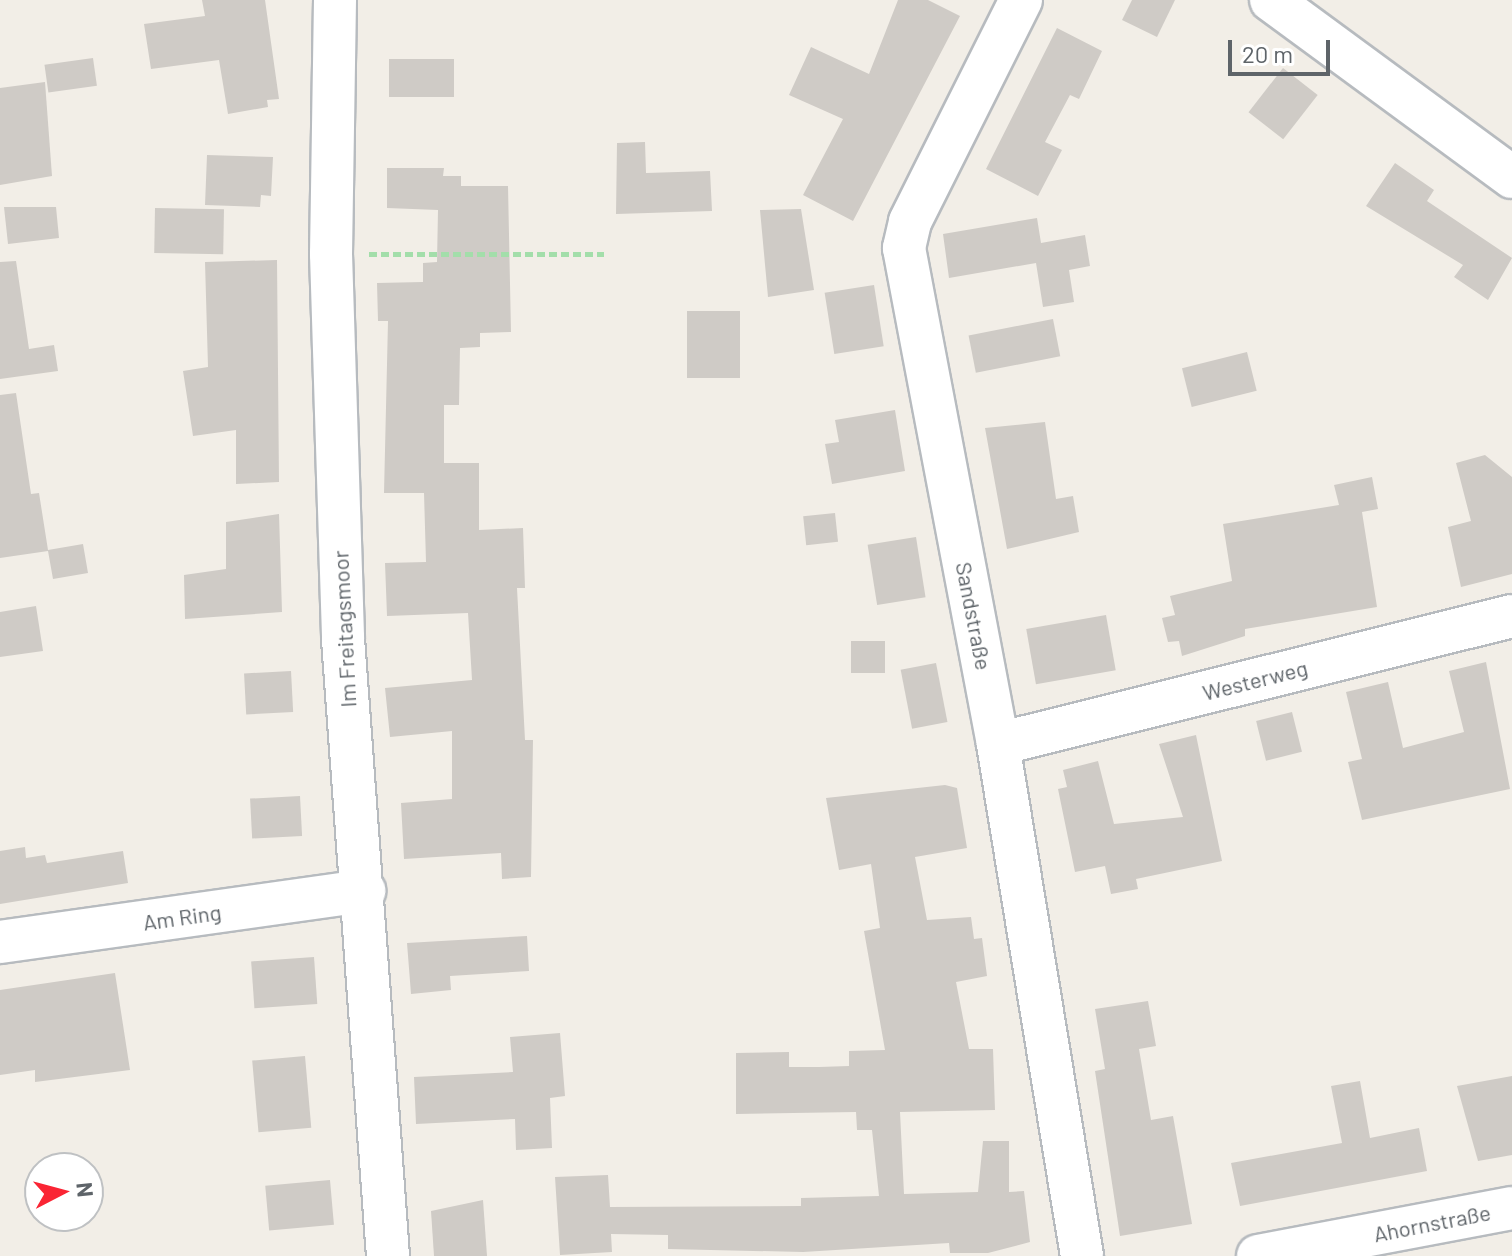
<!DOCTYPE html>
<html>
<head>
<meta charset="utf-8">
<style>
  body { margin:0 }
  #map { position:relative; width:1512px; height:1256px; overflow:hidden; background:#f2eee7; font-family:Barlow,sans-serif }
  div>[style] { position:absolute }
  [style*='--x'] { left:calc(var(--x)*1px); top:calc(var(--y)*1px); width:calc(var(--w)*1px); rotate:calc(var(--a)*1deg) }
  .building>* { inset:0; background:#cfcbc6; transform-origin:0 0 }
  .path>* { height:5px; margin-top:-2.5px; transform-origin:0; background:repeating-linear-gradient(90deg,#a3deaa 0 8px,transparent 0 12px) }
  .roads { filter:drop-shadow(2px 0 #b7bbbf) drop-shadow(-2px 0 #b7bbbf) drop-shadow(0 2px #b7bbbf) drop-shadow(0 -2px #b7bbbf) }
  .minor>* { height:42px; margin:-21px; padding:0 21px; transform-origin:21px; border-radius:21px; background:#fff }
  span { translate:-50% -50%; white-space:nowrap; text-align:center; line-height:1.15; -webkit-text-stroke:8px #fff; paint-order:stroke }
  .street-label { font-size:22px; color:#5e6469 }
  .north { position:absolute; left:24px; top:1152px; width:80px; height:80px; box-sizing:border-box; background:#fff; border:2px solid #bfc1c3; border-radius:50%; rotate:84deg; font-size:22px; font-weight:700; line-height:32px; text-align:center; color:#5e6469 }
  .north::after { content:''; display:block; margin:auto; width:28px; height:36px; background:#fa2534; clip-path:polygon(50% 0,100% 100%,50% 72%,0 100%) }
  .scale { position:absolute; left:1228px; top:40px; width:102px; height:36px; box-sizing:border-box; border:4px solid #5e6469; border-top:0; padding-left:10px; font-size:24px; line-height:28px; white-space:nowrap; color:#5e6469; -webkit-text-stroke:6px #fff; paint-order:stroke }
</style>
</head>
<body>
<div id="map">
  <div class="building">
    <div style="clip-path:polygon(202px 0,265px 0,279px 99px,267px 100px,268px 107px,228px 114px,219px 60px,151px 69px,144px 24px,205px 16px)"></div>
    <div style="clip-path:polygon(898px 0,928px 0,960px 16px,853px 221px,803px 195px,843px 119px,789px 95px,811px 47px,869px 74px)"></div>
    <div style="clip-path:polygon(1132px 0,1175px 0,1157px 37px,1122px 20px)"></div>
    <div style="clip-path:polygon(1057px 28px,1102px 51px,1079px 99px,1070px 95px,1045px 142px,1062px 150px,1038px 196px,986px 169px)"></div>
    <div style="left:93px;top:58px;width:28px;height:49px;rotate:82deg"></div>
    <div style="left:389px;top:59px;width:65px;height:38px"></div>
    <div style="left:1283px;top:68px;width:44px;height:56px;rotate:38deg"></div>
    <div style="clip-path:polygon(45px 82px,52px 176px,0 185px,0 88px)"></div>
    <div style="clip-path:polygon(645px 142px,646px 173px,710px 171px,712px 211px,616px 214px,617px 143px)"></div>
    <div style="clip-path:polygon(207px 155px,273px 157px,271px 196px,261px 195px,260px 207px,205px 205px)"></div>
    <div style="clip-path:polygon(1395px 163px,1434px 190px,1427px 201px,1512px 258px,1488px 300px,1454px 277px,1463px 265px,1366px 206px)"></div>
    <div style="clip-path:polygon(387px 168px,444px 168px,443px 176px,461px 176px,461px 186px,508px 186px,511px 332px,480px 333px,480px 347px,460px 348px,459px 405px,444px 405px,444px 463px,479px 463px,479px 530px,523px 528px,525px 588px,517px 588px,525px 740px,533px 740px,531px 877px,502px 879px,501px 853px,404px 859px,401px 803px,452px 799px,452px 731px,390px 737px,385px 688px,472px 680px,468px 613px,387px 616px,385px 563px,426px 562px,424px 493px,384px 493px,388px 321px,378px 321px,377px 283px,423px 282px,423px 263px,437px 262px,438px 210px,387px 208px)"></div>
    <div style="clip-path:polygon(4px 207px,56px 207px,59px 238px,8px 244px)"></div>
    <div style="left:155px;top:208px;width:69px;height:45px;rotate:1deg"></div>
    <div style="clip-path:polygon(801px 209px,814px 290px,768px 297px,760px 210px)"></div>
    <div style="clip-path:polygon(1037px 218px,1041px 243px,1085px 235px,1090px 266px,1069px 270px,1074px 302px,1043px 307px,1036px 263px,949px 278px,943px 234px)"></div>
    <div style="clip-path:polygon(277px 260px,279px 482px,236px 484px,236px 430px,193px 436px,183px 371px,208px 367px,205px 262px)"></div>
    <div style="clip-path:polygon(16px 261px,29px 349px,54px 345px,58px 371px,0 379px,0 262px)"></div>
    <div style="left:874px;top:285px;width:62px;height:50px;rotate:81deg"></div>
    <div style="left:687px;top:311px;width:53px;height:67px"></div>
    <div style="left:1053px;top:319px;width:38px;height:86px;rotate:79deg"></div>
    <div style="left:1247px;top:352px;width:40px;height:67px;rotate:76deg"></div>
    <div style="clip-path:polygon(16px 393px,31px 494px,39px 493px,48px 550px,83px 544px,88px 573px,53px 579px,48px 551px,0 558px,0 395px)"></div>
    <div style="clip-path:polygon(895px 410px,905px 471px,832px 484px,825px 444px,839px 442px,835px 420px)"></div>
    <div style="clip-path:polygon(1045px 422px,1056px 499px,1073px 496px,1079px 532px,1007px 549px,985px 428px)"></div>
    <div style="clip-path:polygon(1485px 455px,1512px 477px,1512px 574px,1461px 587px,1448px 527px,1471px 521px,1456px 463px)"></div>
    <div style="clip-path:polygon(1372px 477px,1378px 509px,1362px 512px,1377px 607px,1245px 629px,1245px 636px,1182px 656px,1179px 641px,1168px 642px,1162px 618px,1175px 615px,1170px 596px,1232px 581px,1223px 524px,1339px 505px,1334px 485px)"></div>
    <div style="left:835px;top:513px;width:29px;height:32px;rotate:84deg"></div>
    <div style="clip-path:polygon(279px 514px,282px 612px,185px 619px,184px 575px,226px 569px,226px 522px)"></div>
    <div style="left:916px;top:537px;width:61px;height:49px;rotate:81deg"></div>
    <div style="clip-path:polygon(36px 606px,43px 651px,0 657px,0 612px)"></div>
    <div style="left:1106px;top:615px;width:56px;height:81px;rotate:80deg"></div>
    <div style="left:851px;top:641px;width:34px;height:32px"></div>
    <div style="clip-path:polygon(1486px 662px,1510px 789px,1362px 820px,1348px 762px,1362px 759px,1346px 692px,1388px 682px,1403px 748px,1464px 732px,1449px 671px)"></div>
    <div style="left:936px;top:663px;width:60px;height:36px;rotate:79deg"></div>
    <div style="left:291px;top:671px;width:41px;height:47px;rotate:87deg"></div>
    <div style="left:1292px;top:712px;width:41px;height:37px;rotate:76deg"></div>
    <div style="clip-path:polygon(1196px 735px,1222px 861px,1136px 879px,1138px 889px,1111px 894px,1105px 866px,1075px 872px,1058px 789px,1067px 787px,1063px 770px,1098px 761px,1114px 824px,1183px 817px,1159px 744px)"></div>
    <div style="clip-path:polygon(945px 785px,957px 788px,967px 848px,915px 857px,927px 920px,971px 917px,974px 939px,982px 938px,987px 976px,956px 982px,969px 1049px,993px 1049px,995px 1110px,900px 1112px,904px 1194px,978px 1192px,983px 1141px,1009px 1141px,1009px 1192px,1024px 1191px,1030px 1242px,988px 1253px,950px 1253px,949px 1243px,803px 1252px,668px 1249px,668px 1235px,611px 1234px,612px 1252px,560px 1255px,555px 1177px,608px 1175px,610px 1207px,801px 1206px,801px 1198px,879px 1196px,872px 1130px,857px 1130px,856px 1112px,736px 1114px,736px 1053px,789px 1052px,789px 1067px,819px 1067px,849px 1066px,849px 1051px,885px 1050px,864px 931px,880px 928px,871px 864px,839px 870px,826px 798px)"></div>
    <div style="left:300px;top:796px;width:40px;height:50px;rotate:87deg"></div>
    <div style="clip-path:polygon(25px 847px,26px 858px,45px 855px,47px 863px,123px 851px,128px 883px,0 904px,0 851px)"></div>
    <div style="clip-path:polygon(527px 936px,529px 971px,450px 976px,451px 990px,411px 994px,407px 943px)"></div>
    <div style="left:314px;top:957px;width:47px;height:63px;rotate:86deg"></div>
    <div style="clip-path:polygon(115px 973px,130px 1070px,35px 1082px,35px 1070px,0 1075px,0 990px)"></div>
    <div style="clip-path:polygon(1148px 1001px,1156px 1046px,1139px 1049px,1151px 1120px,1173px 1116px,1192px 1224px,1120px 1236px,1095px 1071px,1105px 1069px,1095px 1009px)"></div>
    <div style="clip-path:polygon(560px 1033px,565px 1096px,550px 1098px,552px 1148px,516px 1150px,515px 1119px,416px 1124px,414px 1077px,513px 1072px,510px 1037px)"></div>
    <div style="left:305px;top:1056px;width:72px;height:53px;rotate:85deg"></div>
    <div style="clip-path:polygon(1512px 1076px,1512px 1155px,1478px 1161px,1457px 1086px)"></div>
    <div style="clip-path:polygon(1360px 1081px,1370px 1138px,1419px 1128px,1427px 1171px,1240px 1206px,1231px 1163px,1342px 1143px,1331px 1086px)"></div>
    <div style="left:330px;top:1180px;width:45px;height:65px;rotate:85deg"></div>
    <div style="clip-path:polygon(483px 1200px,487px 1256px,434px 1256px,431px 1211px)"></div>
  </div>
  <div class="path">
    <div style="--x:369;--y:254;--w:235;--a:0"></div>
  </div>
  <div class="roads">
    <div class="minor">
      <div style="--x:335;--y:0;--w:254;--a:90.9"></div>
      <div style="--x:331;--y:254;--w:385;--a:88.2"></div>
      <div style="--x:343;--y:639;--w:619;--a:85.83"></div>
      <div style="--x:1021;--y:0;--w:248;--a:116.6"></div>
      <div style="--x:910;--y:222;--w:27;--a:103"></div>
      <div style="--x:904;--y:248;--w:505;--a:79.27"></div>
      <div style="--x:998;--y:744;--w:519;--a:80.68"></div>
      <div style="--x:1271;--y:0;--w:299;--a:36.3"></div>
      <div style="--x:998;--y:744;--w:530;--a:-13.98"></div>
      <div style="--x:0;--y:942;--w:368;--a:-8"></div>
      <div style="--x:1258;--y:1256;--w:258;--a:-10.7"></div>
    </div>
  </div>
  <div class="street-label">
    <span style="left:974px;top:616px;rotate:79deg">Sandstraße</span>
    <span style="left:344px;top:629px;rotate:-93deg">Im Freitagsmoor</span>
    <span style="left:1255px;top:680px;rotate:-14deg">Westerweg</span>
    <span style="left:182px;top:917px;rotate:-8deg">Am Ring</span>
    <span style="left:1432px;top:1223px;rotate:-11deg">Ahornstraße</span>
  </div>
  <div class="north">N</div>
  <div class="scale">20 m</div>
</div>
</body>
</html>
